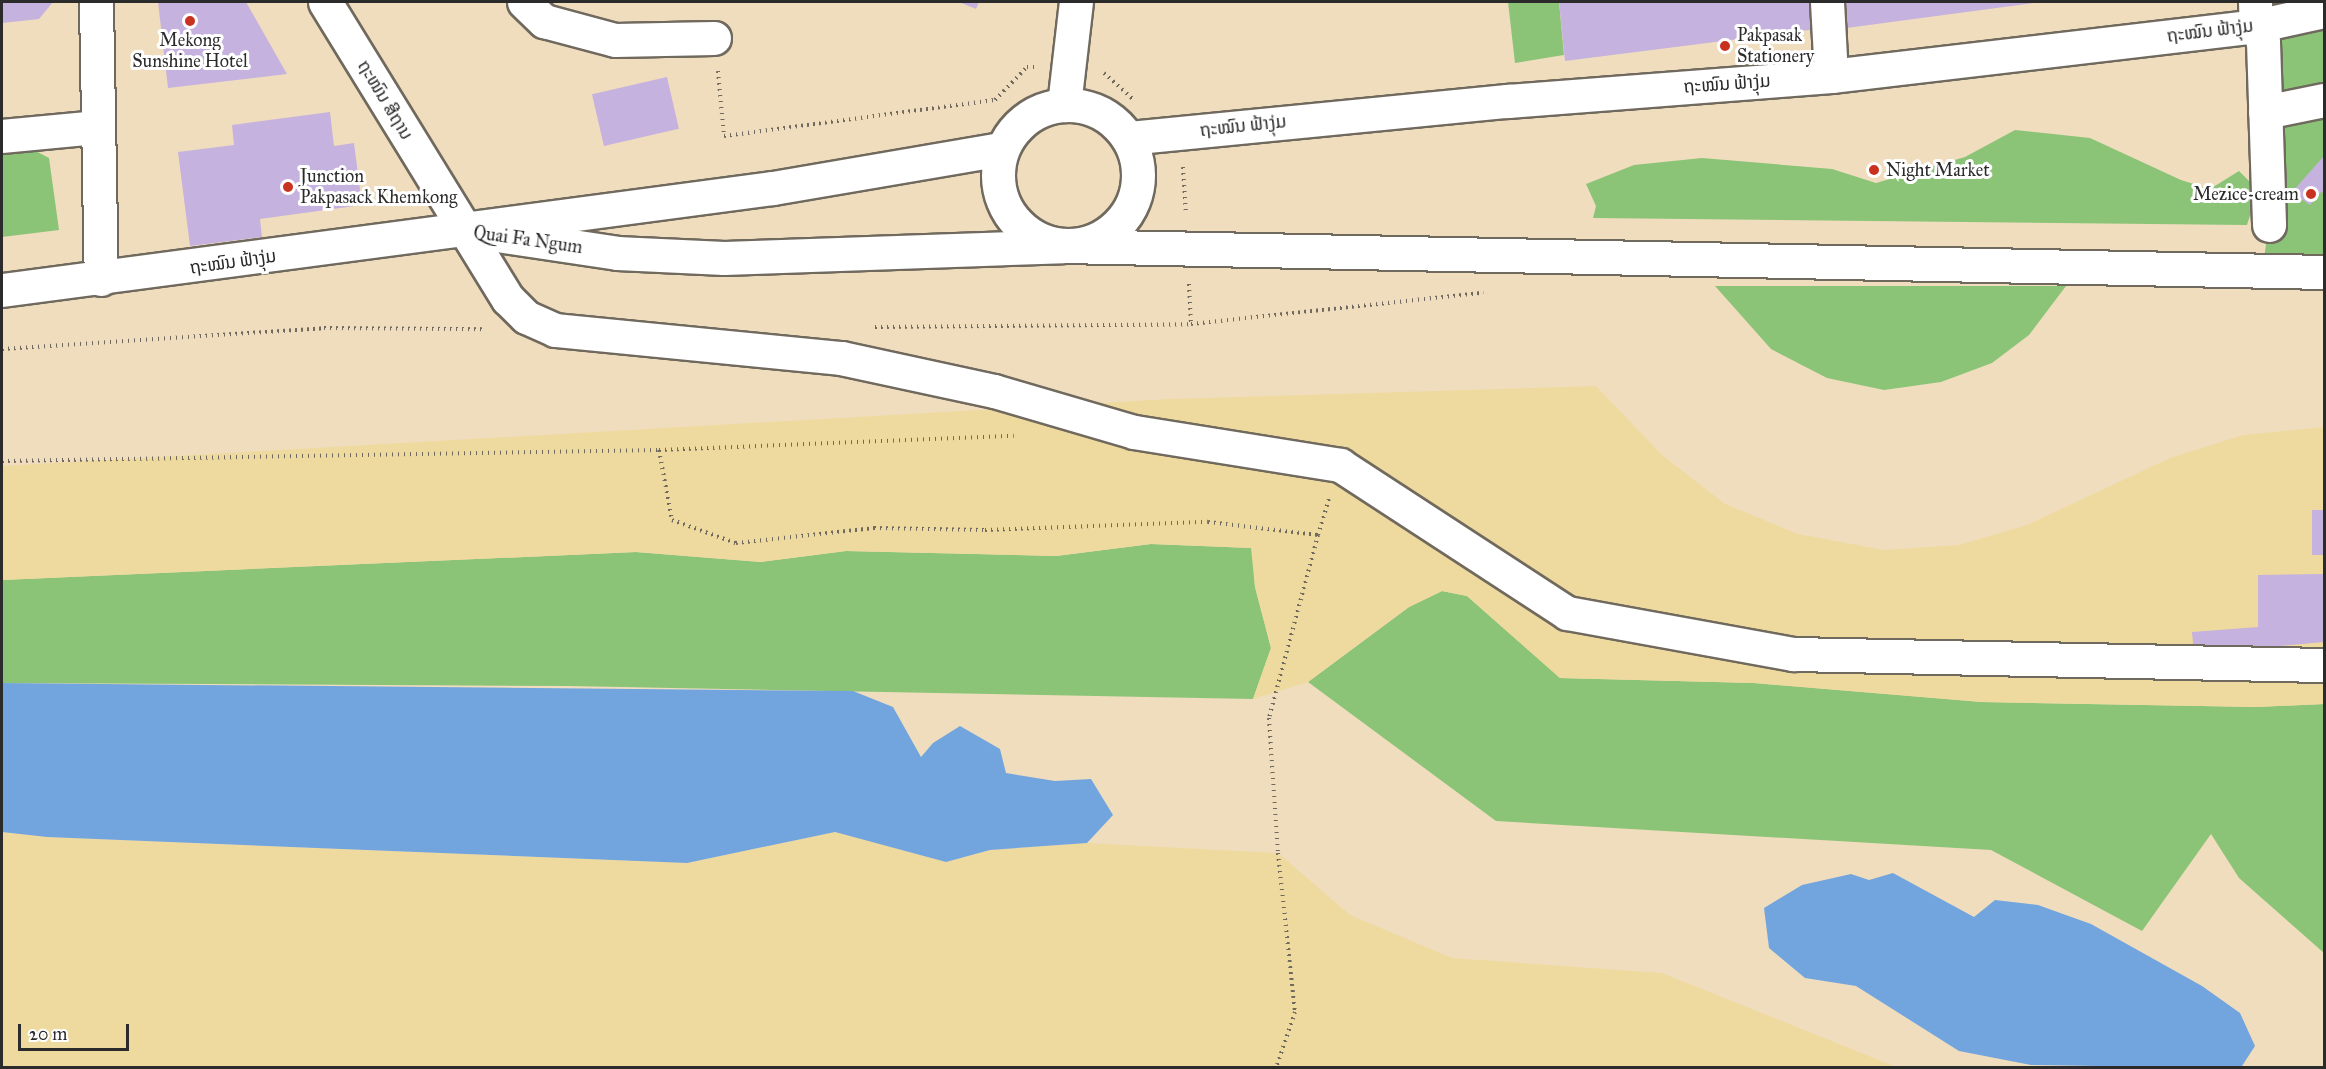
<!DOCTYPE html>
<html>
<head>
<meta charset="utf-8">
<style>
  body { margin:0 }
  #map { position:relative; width:2326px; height:1069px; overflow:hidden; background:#f0ddbe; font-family:"IM FELL Great Primer","Noto Sans Lao",serif }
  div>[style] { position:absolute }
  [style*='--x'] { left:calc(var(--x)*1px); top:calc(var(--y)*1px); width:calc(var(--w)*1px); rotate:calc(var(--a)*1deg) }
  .green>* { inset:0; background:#8bc477 }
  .sand>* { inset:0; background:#eeda9e }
  .water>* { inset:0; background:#72a5de }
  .building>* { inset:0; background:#c6b2de; transform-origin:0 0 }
  .path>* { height:4px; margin-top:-2px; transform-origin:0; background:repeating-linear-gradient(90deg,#70695e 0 1.5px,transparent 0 6px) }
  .roads { filter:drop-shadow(2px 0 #70695e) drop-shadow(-2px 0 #70695e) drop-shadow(0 2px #70695e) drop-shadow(0 -2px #70695e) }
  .minor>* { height:33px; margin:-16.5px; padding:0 16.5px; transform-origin:16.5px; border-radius:16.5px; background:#fff }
  .minor>.ring { margin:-16.5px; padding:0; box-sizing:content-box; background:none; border:33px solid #fff; border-radius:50% }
  .dots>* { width:16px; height:16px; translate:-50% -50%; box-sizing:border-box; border:3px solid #fff; border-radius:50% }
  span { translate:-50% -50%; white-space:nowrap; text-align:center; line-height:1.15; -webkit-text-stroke:6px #fff; paint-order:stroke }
  .street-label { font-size:18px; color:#2b2b2b }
  .poi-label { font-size:18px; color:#2b2b2b }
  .left { translate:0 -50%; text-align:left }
  .right { translate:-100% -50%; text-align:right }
  .frame { position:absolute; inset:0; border:3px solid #2b2b2b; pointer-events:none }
  .scale { position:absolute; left:18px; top:1024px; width:111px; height:27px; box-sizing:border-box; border:3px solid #2b2b2b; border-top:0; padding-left:8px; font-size:18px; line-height:21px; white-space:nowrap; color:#2b2b2b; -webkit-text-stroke:4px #fff; paint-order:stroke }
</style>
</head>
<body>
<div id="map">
  <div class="green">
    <div style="clip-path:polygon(1508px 2px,1559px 2px,1564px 55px,1515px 63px)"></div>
    <div style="clip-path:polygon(2324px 14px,2324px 272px,2262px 271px,2269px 225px,2263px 42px)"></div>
    <div style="clip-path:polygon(2015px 130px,2090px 138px,2181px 180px,2210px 189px,2239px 171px,2258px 190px,2247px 225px,1593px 218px,1596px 206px,1586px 184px,1634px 165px,1702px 158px,1832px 169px,1876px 183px,1965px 157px)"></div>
    <div style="clip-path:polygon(30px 148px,49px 158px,59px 230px,2px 237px,2px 151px)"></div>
    <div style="clip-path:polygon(1715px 286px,2066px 286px,2029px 335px,1992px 363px,1941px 382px,1884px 390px,1827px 378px,1771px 349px)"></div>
    <div style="clip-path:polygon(1151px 544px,1252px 548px,1255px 587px,1271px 648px,1253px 699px,568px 686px,2px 683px,2px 580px,636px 552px,761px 562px,846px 551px,1056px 556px)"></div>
    <div style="clip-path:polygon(1442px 591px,1467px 596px,1560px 678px,1754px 683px,1982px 702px,2257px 707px,2324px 704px,2324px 953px,2239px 878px,2211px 834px,2142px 931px,1991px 850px,1496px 821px,1308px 682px,1409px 607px)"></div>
  </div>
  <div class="sand">
    <div style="clip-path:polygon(1596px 386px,1662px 455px,1725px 504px,1798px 534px,1884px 550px,1959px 545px,2027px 525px,2170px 458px,2243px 435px,2324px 427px,2324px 704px,2257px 707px,1982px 702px,1754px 683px,1560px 678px,1467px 596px,1442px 591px,1409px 607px,1308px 682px,1253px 699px,1271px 648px,1255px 587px,1251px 548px,1151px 544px,1056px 556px,846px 551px,761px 562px,636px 552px,2px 580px,2px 466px,1170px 399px)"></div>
    <div style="clip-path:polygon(2px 832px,47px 837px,686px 863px,835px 832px,946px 862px,990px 850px,1087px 843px,1278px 853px,1350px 915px,1452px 958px,1662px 973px,1896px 1067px,2px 1068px)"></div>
  </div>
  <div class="water">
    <div style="clip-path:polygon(2px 683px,853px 691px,893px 707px,921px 757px,933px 743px,960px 726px,1000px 749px,1006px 773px,1055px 781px,1091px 779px,1113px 815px,1087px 843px,990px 850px,946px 862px,835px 832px,687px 863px,47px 837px,2px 832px)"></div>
    <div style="clip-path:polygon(1893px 873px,1974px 917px,1995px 900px,2038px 905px,2091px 924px,2202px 986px,2240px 1013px,2255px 1046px,2242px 1066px,2230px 1068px,2031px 1065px,1959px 1051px,1856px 986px,1805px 978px,1769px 948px,1764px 908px,1802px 885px,1851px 874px,1869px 880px)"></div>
  </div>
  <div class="building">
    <div style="clip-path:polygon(2px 2px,53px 2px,39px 19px,2px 23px)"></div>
    <div style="clip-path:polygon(158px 2px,246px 2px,287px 74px,168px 88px)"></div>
    <div style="clip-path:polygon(959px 2px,979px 2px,976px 9px)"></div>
    <div style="clip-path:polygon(1559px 2px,1815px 2px,1817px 29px,1565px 61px)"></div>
    <div style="clip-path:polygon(1837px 2px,2034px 2px,2034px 3px,1839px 29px)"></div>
    <div style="left:667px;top:77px;width:53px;height:77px;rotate:77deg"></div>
    <div style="clip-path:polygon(330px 112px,334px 146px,354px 143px,362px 205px,260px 219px,262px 237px,190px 246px,178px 152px,234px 145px,232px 125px)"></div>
    <div style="clip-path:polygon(2324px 156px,2324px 195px,2322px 191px,2310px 205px,2292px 192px)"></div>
    <div style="left:2324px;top:510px;width:45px;height:12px;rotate:90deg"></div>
    <div style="clip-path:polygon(2324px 574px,2324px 642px,2194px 654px,2192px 632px,2258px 627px,2258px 575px)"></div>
  </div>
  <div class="path">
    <div style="--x:718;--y:71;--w:65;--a:84.7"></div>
    <div style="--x:724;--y:136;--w:273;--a:-7.6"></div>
    <div style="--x:995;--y:100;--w:46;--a:-45.9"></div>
    <div style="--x:1027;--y:67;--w:7;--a:0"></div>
    <div style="--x:1104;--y:73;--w:40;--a:42"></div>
    <div style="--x:1183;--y:167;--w:46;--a:86.3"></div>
    <div style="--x:1189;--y:284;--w:40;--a:87.1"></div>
    <div style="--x:875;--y:327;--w:316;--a:-0.5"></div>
    <div style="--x:1191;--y:324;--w:294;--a:-6.1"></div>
    <div style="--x:2;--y:349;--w:323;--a:-3.7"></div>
    <div style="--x:324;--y:328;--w:162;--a:0.4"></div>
    <div style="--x:659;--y:450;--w:71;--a:79.5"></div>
    <div style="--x:672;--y:520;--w:68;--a:19.8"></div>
    <div style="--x:736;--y:543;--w:139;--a:-6.2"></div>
    <div style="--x:874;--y:528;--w:111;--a:1"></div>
    <div style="--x:985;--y:530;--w:223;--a:-2.1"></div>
    <div style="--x:1208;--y:522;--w:111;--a:6.7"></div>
    <div style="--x:1318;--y:535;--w:189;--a:105"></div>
    <div style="--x:1269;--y:718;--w:135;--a:86.2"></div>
    <div style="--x:1278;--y:853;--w:160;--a:83.9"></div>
    <div style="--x:1295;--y:1012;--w:59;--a:108.7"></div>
    <div style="--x:2;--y:461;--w:657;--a:-0.96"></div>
    <div style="--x:659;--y:450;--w:355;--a:-2.3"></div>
    <div style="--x:1318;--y:535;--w:39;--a:-73"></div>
  </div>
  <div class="roads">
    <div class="minor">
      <div style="--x:96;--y:2;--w:277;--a:89"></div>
      <div style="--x:325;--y:2;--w:349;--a:58.4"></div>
      <div style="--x:508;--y:299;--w:25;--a:45"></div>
      <div style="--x:526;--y:317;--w:32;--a:24"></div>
      <div style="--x:555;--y:330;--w:287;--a:5.6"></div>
      <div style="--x:841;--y:358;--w:157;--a:12.2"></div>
      <div style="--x:994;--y:391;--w:146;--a:16.3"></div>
      <div style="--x:1134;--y:432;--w:209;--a:9.1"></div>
      <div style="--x:1340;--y:465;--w:271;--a:33.1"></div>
      <div style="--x:1567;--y:613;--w:230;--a:10.3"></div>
      <div style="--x:1793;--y:654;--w:531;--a:1.19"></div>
      <div style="--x:524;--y:2;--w:28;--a:44"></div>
      <div style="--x:544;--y:21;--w:73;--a:15"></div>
      <div style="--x:615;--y:40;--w:99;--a:-1.2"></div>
      <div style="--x:1827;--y:2;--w:74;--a:86.9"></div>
      <div style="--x:2255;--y:2;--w:24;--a:88"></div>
      <div style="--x:2256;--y:26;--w:17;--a:66"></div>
      <div style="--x:2263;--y:42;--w:183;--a:88.1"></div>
      <div class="ring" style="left:998px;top:105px;width:107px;height:107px"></div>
      <div style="--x:1064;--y:105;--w:104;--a:-83.4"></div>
      <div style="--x:2265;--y:112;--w:60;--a:-11.5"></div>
      <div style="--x:2;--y:136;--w:96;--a:-5.4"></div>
      <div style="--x:1128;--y:138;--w:382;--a:-5.6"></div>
      <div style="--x:1508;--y:101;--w:324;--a:-4.4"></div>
      <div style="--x:1831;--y:76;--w:428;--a:-6.7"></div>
      <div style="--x:2256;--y:26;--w:70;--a:-12.4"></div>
      <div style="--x:464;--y:230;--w:155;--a:8.5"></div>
      <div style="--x:617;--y:253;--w:107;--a:2.7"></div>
      <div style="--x:724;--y:258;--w:339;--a:-2"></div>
      <div style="--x:1063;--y:246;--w:1261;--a:1.18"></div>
      <div style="--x:2;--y:290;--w:778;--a:-7.54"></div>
      <div style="--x:773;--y:188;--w:232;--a:-9.7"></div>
    </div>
  </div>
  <div class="dots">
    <div style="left:190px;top:21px;background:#c8321e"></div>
    <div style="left:1725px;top:46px;background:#c8321e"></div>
    <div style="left:1874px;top:170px;background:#c8321e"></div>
    <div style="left:288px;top:187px;background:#c8321e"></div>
    <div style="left:2311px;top:194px;background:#c8321e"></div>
  </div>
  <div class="street-label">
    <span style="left:2210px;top:31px;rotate:-7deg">ຖະໝົນ ຟ້າງຸ່ມ</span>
    <span style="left:1727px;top:84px;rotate:-4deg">ຖະໝົນ ຟ້າງຸ່ມ</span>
    <span style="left:385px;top:100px;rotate:59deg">ຖະໜົນ ສີຖານ</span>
    <span style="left:1243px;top:126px;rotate:-6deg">ຖະໝົນ ຟ້າງຸ່ມ</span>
    <span style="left:528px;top:240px;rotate:8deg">Quai Fa Ngum</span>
    <span style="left:233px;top:262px;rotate:-8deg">ຖະໝົນ ຟ້າງຸ່ມ</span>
  </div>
  <div class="poi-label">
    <span class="left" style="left:1737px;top:46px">Pakpasak<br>Stationery</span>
    <span style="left:190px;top:51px">Mekong<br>Sunshine Hotel</span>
    <span class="left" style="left:1886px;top:170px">Night Market</span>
    <span class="left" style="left:300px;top:187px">Junction<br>Pakpasack Khemkong</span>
    <span class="right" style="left:2299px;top:194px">Mezice-cream</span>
  </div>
  <div class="frame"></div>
  <div class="scale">20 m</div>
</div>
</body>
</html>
